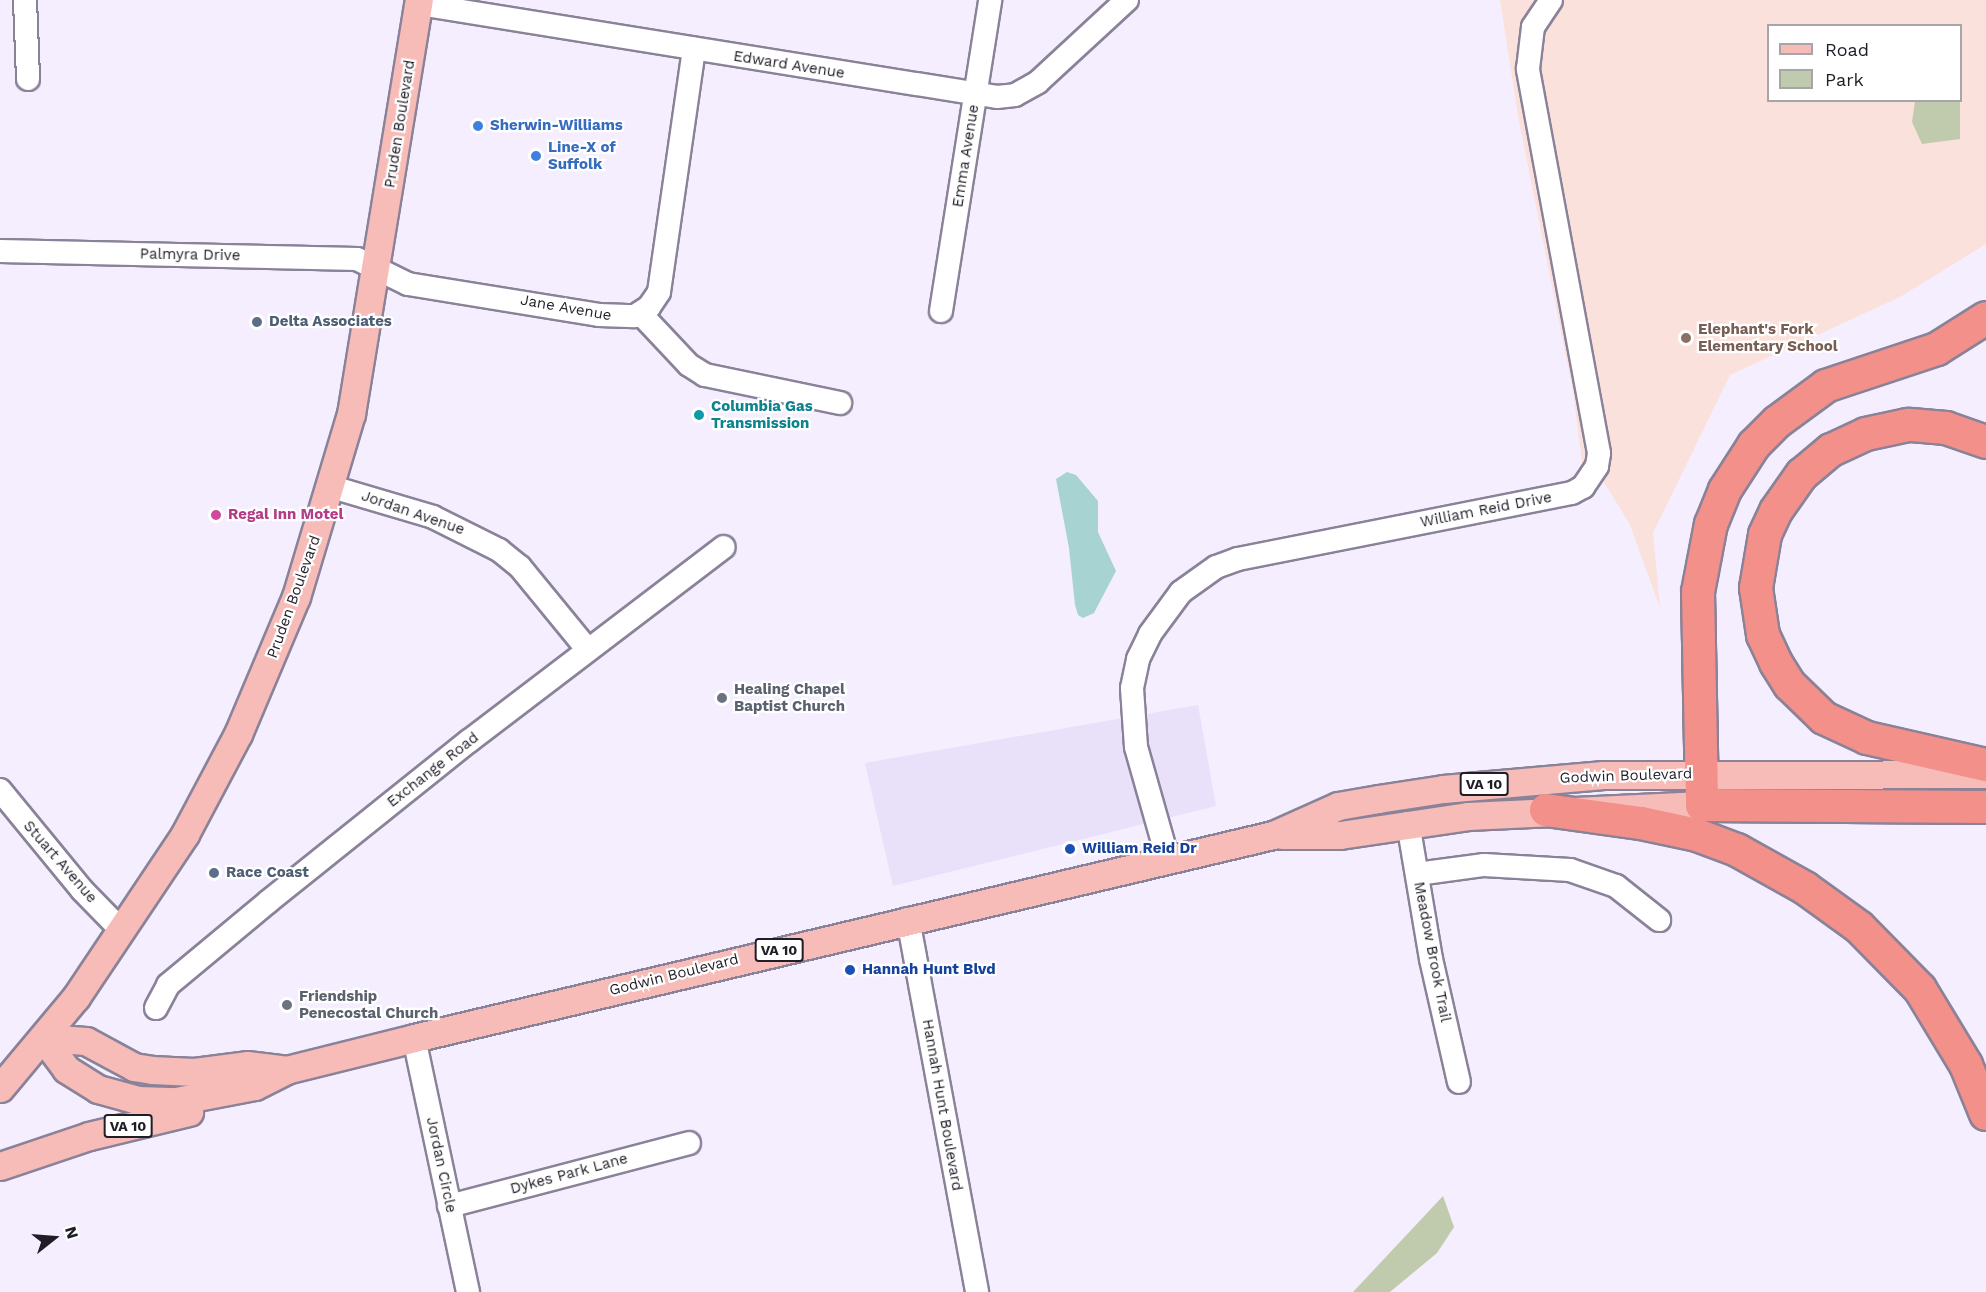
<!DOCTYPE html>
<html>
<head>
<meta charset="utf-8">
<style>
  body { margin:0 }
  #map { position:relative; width:1986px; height:1292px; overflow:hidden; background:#f4eefe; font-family:"Work Sans",sans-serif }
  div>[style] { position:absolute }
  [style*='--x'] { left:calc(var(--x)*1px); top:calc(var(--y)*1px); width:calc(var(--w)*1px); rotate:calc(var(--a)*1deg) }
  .built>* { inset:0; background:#e9e0fa }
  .education>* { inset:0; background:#fbe1db }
  .green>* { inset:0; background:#c0cbae }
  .water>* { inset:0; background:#a7d4d3 }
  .roads { filter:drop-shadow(2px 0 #8a8299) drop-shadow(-2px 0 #8a8299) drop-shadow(0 2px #8a8299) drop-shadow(0 -2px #8a8299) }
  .minor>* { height:22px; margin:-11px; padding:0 11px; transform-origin:11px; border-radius:11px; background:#fff }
  .major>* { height:27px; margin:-13.5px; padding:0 13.5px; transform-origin:13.5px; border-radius:13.5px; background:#f7bcb8 }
  .highway>* { height:32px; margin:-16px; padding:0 16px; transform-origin:16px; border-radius:16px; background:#f29089 }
  .dots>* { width:16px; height:16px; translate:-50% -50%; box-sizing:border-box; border:3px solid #fff; border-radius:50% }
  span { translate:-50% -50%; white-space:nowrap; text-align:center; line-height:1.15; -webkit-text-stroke:4.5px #fff; paint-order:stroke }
  .shield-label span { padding:2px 4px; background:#fff; border:2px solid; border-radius:4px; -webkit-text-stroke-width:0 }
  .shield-label { font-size:14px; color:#211d27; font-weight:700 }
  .street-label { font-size:15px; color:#211d27 }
  .shop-label { font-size:15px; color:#366cbe; font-weight:700 }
  .left { translate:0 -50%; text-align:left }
  .service-label { font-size:15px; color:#4e5e75; font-weight:700 }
  .education-label { font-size:15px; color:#785e54; font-weight:700 }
  .culture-label { font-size:15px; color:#0d838f; font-weight:700 }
  .hotel-label { font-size:15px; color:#b23c85; font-weight:700 }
  .worship-label { font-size:15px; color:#5b616d; font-weight:700 }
  .transit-label { font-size:15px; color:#164399; font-weight:700 }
  .legend { position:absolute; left:1767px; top:24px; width:195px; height:78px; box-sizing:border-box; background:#fff; border:2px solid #a6a5a9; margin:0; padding:8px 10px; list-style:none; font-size:18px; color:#211d27 }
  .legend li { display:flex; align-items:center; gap:12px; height:30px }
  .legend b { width:30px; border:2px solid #a6a5a9 }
  .north { position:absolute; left:24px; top:1208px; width:60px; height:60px; -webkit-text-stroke:4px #fff; paint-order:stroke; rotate:73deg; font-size:16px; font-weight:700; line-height:24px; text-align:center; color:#211d27 }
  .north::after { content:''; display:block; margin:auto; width:21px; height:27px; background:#211d27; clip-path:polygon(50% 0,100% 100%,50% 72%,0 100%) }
</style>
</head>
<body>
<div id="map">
  <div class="built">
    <div style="clip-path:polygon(1198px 705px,1216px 806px,893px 886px,865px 763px)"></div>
  </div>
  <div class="education">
    <div style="clip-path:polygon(evenodd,1500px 0,1986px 0,1986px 244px,1900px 297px,1730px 375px,1653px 533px,1660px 608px,1630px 525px,1604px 482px,1584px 478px,1573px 391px,1519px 121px,1500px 0,1768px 26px,1960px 26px,1960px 100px,1768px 100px,1768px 26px)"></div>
  </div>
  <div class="green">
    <div style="clip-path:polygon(1915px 101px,1960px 101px,1960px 139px,1922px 144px,1912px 122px)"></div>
    <div style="clip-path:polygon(1443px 1196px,1454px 1227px,1437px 1253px,1390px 1292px,1353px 1292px)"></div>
  </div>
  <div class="water">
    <div style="clip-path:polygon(1067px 472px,1076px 475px,1098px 501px,1098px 532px,1116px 571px,1094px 613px,1083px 618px,1078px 615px,1075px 605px,1069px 548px,1056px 479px)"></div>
  </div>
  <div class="roads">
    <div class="minor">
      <div style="--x:25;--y:0;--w:79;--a:87.8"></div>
      <div style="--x:419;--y:4;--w:585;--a:9.14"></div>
      <div style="--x:997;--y:97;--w:18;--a:-6"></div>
      <div style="--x:1015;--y:95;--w:26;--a:-29"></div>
      <div style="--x:1038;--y:82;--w:121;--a:-42.7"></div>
      <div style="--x:0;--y:251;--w:357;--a:1.3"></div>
      <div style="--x:357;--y:259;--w:57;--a:26.1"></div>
      <div style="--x:408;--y:284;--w:193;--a:9.2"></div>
      <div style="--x:599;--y:315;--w:36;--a:2"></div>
      <div style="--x:635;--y:316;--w:17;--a:-33"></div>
      <div style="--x:649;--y:307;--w:18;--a:-56"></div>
      <div style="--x:659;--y:292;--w:246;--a:-81.8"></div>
      <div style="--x:941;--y:311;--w:315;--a:-81"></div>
      <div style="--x:640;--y:313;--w:71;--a:46.7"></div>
      <div style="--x:689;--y:365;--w:19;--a:32"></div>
      <div style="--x:705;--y:375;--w:138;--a:11.7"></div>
      <div style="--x:332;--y:487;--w:105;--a:16.5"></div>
      <div style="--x:433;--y:517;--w:74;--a:26.6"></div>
      <div style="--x:499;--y:550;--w:27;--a:39"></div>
      <div style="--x:520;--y:567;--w:107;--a:50.7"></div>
      <div style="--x:0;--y:790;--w:129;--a:50.6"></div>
      <div style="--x:82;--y:890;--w:57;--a:45.7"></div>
      <div style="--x:1408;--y:823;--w:138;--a:80.4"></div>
      <div style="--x:1431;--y:959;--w:126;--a:77.2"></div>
      <div style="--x:1168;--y:860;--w:117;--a:-105.8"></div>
      <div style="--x:1136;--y:747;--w:59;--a:-93.9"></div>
      <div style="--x:1132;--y:688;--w:30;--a:-78"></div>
      <div style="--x:1138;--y:659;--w:28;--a:-64"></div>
      <div style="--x:1150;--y:634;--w:52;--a:-53.6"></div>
      <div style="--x:1181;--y:592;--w:43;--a:-35.5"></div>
      <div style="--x:1216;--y:567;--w:23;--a:-20"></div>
      <div style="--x:1238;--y:559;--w:340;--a:-11.2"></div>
      <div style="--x:1572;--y:493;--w:13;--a:-29"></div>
      <div style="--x:1583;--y:487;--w:25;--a:-56"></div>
      <div style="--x:1597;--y:466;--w:13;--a:-81"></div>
      <div style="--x:1599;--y:453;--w:391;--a:-100.5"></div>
      <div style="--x:1528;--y:69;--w:42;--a:-83.2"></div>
      <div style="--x:1533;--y:27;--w:32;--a:-56"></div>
      <div style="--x:1417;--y:874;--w:68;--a:-7.7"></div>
      <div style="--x:1484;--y:865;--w:86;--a:3.3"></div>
      <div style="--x:1570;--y:870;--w:49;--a:19.2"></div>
      <div style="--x:1616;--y:886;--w:55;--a:38.3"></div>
      <div style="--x:908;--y:919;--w:379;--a:79.5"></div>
      <div style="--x:156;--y:1008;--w:26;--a:-62"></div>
      <div style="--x:168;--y:985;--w:131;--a:-39.7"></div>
      <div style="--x:269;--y:901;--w:256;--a:-38.7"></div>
      <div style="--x:469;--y:741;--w:320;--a:-37.3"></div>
      <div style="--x:414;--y:1038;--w:260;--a:78"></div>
      <div style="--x:449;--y:1206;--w:248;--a:-14.7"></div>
    </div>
    <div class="major">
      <div style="--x:1282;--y:835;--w:58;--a:0"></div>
      <div style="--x:1340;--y:835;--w:129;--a:-8.4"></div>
      <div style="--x:1468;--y:816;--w:234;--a:-2.7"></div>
      <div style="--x:43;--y:1038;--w:39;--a:53"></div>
      <div style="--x:66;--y:1069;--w:38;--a:32"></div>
      <div style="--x:98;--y:1089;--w:41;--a:15.4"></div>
      <div style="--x:138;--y:1100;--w:38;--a:2"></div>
      <div style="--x:176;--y:1101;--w:80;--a:-10.8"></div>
      <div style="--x:255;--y:1086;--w:35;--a:-27"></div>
      <div style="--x:286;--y:1070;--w:132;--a:-14"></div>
      <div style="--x:414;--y:1038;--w:883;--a:-13.3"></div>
      <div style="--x:1273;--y:835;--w:71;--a:-24"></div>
      <div style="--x:1338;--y:806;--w:41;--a:-9.9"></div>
      <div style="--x:1378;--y:799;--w:66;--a:-8.7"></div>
      <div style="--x:1443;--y:789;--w:161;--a:-5"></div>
      <div style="--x:1603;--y:775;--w:383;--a:-0.1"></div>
      <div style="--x:43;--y:1038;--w:43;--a:4"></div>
      <div style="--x:86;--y:1041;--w:55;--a:28.4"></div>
      <div style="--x:134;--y:1067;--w:18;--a:9"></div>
      <div style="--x:152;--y:1070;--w:42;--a:2.7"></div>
      <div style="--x:194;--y:1072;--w:53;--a:-7.5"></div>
      <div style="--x:247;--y:1065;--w:39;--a:7"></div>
      <div style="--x:0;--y:1088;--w:119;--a:-50.1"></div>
      <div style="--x:76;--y:997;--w:196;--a:-56.2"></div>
      <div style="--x:185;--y:834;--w:113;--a:-62.1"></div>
      <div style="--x:238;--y:734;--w:149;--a:-67.1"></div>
      <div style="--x:296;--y:597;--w:191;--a:-73.3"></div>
      <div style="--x:351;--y:414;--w:420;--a:-80.7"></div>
      <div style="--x:0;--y:1166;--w:94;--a:-18.6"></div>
      <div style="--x:89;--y:1136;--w:103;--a:-13.5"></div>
    </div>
    <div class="highway">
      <div style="--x:1986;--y:318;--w:58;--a:147.7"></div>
      <div style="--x:1937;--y:349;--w:117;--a:161.6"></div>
      <div style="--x:1826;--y:386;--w:61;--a:143.7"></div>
      <div style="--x:1777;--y:422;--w:33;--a:135"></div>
      <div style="--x:1754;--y:445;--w:54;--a:122.8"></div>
      <div style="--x:1725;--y:490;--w:37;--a:112"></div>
      <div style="--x:1711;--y:524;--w:69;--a:100.8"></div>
      <div style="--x:1698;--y:592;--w:213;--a:88.9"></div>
      <div style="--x:1702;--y:805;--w:284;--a:0.4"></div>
      <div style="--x:1986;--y:442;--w:42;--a:-160.7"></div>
      <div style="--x:1946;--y:428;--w:38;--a:-175"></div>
      <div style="--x:1908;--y:425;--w:43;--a:167.9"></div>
      <div style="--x:1866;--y:434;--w:38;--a:155"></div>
      <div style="--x:1831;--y:450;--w:38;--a:140"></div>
      <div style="--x:1802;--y:474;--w:45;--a:125.1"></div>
      <div style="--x:1776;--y:511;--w:26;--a:115"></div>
      <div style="--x:1765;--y:535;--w:54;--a:99.6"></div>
      <div style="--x:1756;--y:588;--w:48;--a:81.5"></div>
      <div style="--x:1763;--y:635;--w:31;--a:65"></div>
      <div style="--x:1776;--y:663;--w:26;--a:58"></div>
      <div style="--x:1790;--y:685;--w:47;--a:44.1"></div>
      <div style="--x:1824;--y:718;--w:47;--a:24.9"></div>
      <div style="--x:1867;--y:738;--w:122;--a:12.8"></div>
      <div style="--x:1546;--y:810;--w:96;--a:7.8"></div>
      <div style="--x:1641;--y:823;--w:57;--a:12.1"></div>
      <div style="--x:1697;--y:835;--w:43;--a:20.6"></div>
      <div style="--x:1737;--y:850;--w:78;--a:29.2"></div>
      <div style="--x:1805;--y:888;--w:67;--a:35.8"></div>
      <div style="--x:1859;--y:927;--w:87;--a:45.5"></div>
      <div style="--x:1920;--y:989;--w:89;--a:58.8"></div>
      <div style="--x:1966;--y:1065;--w:53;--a:67.8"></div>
    </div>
  </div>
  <div class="dots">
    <div style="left:478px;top:126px;background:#3f7fe0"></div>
    <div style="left:536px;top:156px;background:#3f7fe0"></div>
    <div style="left:257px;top:322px;background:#5c6f8a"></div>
    <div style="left:1686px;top:338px;background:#8d6e63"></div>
    <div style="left:699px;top:415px;background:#0f9aa8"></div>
    <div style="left:216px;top:515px;background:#d1479c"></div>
    <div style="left:722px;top:698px;background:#6b7280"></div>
    <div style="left:1070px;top:849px;background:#1a4fb4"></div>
    <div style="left:214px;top:873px;background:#5c6f8a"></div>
    <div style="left:850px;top:970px;background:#1a4fb4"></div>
    <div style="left:287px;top:1005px;background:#6b7280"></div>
  </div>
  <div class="shield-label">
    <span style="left:1484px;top:784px">VA 10</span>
    <span style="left:779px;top:950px">VA 10</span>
    <span style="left:128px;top:1126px">VA 10</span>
  </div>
  <div class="street-label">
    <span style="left:789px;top:65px;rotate:9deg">Edward Avenue</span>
    <span style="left:400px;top:124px;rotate:-81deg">Pruden Boulevard</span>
    <span style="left:966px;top:156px;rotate:-81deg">Emma Avenue</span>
    <span style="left:190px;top:255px;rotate:1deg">Palmyra Drive</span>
    <span style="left:566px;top:308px;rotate:10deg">Jane Avenue</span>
    <span style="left:1486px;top:510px;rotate:-11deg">William Reid Drive</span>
    <span style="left:413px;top:513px;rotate:19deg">Jordan Avenue</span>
    <span style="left:294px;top:597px;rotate:-70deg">Pruden Boulevard</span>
    <span style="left:433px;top:770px;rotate:-38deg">Exchange Road</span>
    <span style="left:1626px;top:776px;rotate:-2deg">Godwin Boulevard</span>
    <span style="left:60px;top:862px;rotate:49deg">Stuart Avenue</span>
    <span style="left:1432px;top:952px;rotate:79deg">Meadow Brook Trail</span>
    <span style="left:674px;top:975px;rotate:-14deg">Godwin Boulevard</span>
    <span style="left:942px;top:1105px;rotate:80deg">Hannah Hunt Boulevard</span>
    <span style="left:441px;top:1165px;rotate:78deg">Jordan Circle</span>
    <span style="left:569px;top:1174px;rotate:-15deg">Dykes Park Lane</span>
  </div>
  <div class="shop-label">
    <span class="left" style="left:490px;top:126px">Sherwin-Williams</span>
    <span class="left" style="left:548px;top:156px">Line-X of<br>Suffolk</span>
  </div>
  <div class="service-label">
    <span class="left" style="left:269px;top:322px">Delta Associates</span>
    <span class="left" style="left:226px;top:873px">Race Coast</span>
  </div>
  <div class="education-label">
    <span class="left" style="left:1698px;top:338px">Elephant's Fork<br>Elementary School</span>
  </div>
  <div class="culture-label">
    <span class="left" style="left:711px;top:415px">Columbia Gas<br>Transmission</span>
  </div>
  <div class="hotel-label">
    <span class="left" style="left:228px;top:515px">Regal Inn Motel</span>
  </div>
  <div class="worship-label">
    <span class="left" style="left:734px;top:698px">Healing Chapel<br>Baptist Church</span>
    <span class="left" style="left:299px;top:1005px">Friendship<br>Penecostal Church</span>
  </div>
  <div class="transit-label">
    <span class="left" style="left:1082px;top:849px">William Reid Dr</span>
    <span class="left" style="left:862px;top:970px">Hannah Hunt Blvd</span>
  </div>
  <ul class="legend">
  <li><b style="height:8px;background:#f7bcb8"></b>Road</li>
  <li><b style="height:16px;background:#c0cbae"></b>Park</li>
  </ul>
  <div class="north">N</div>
</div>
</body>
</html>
